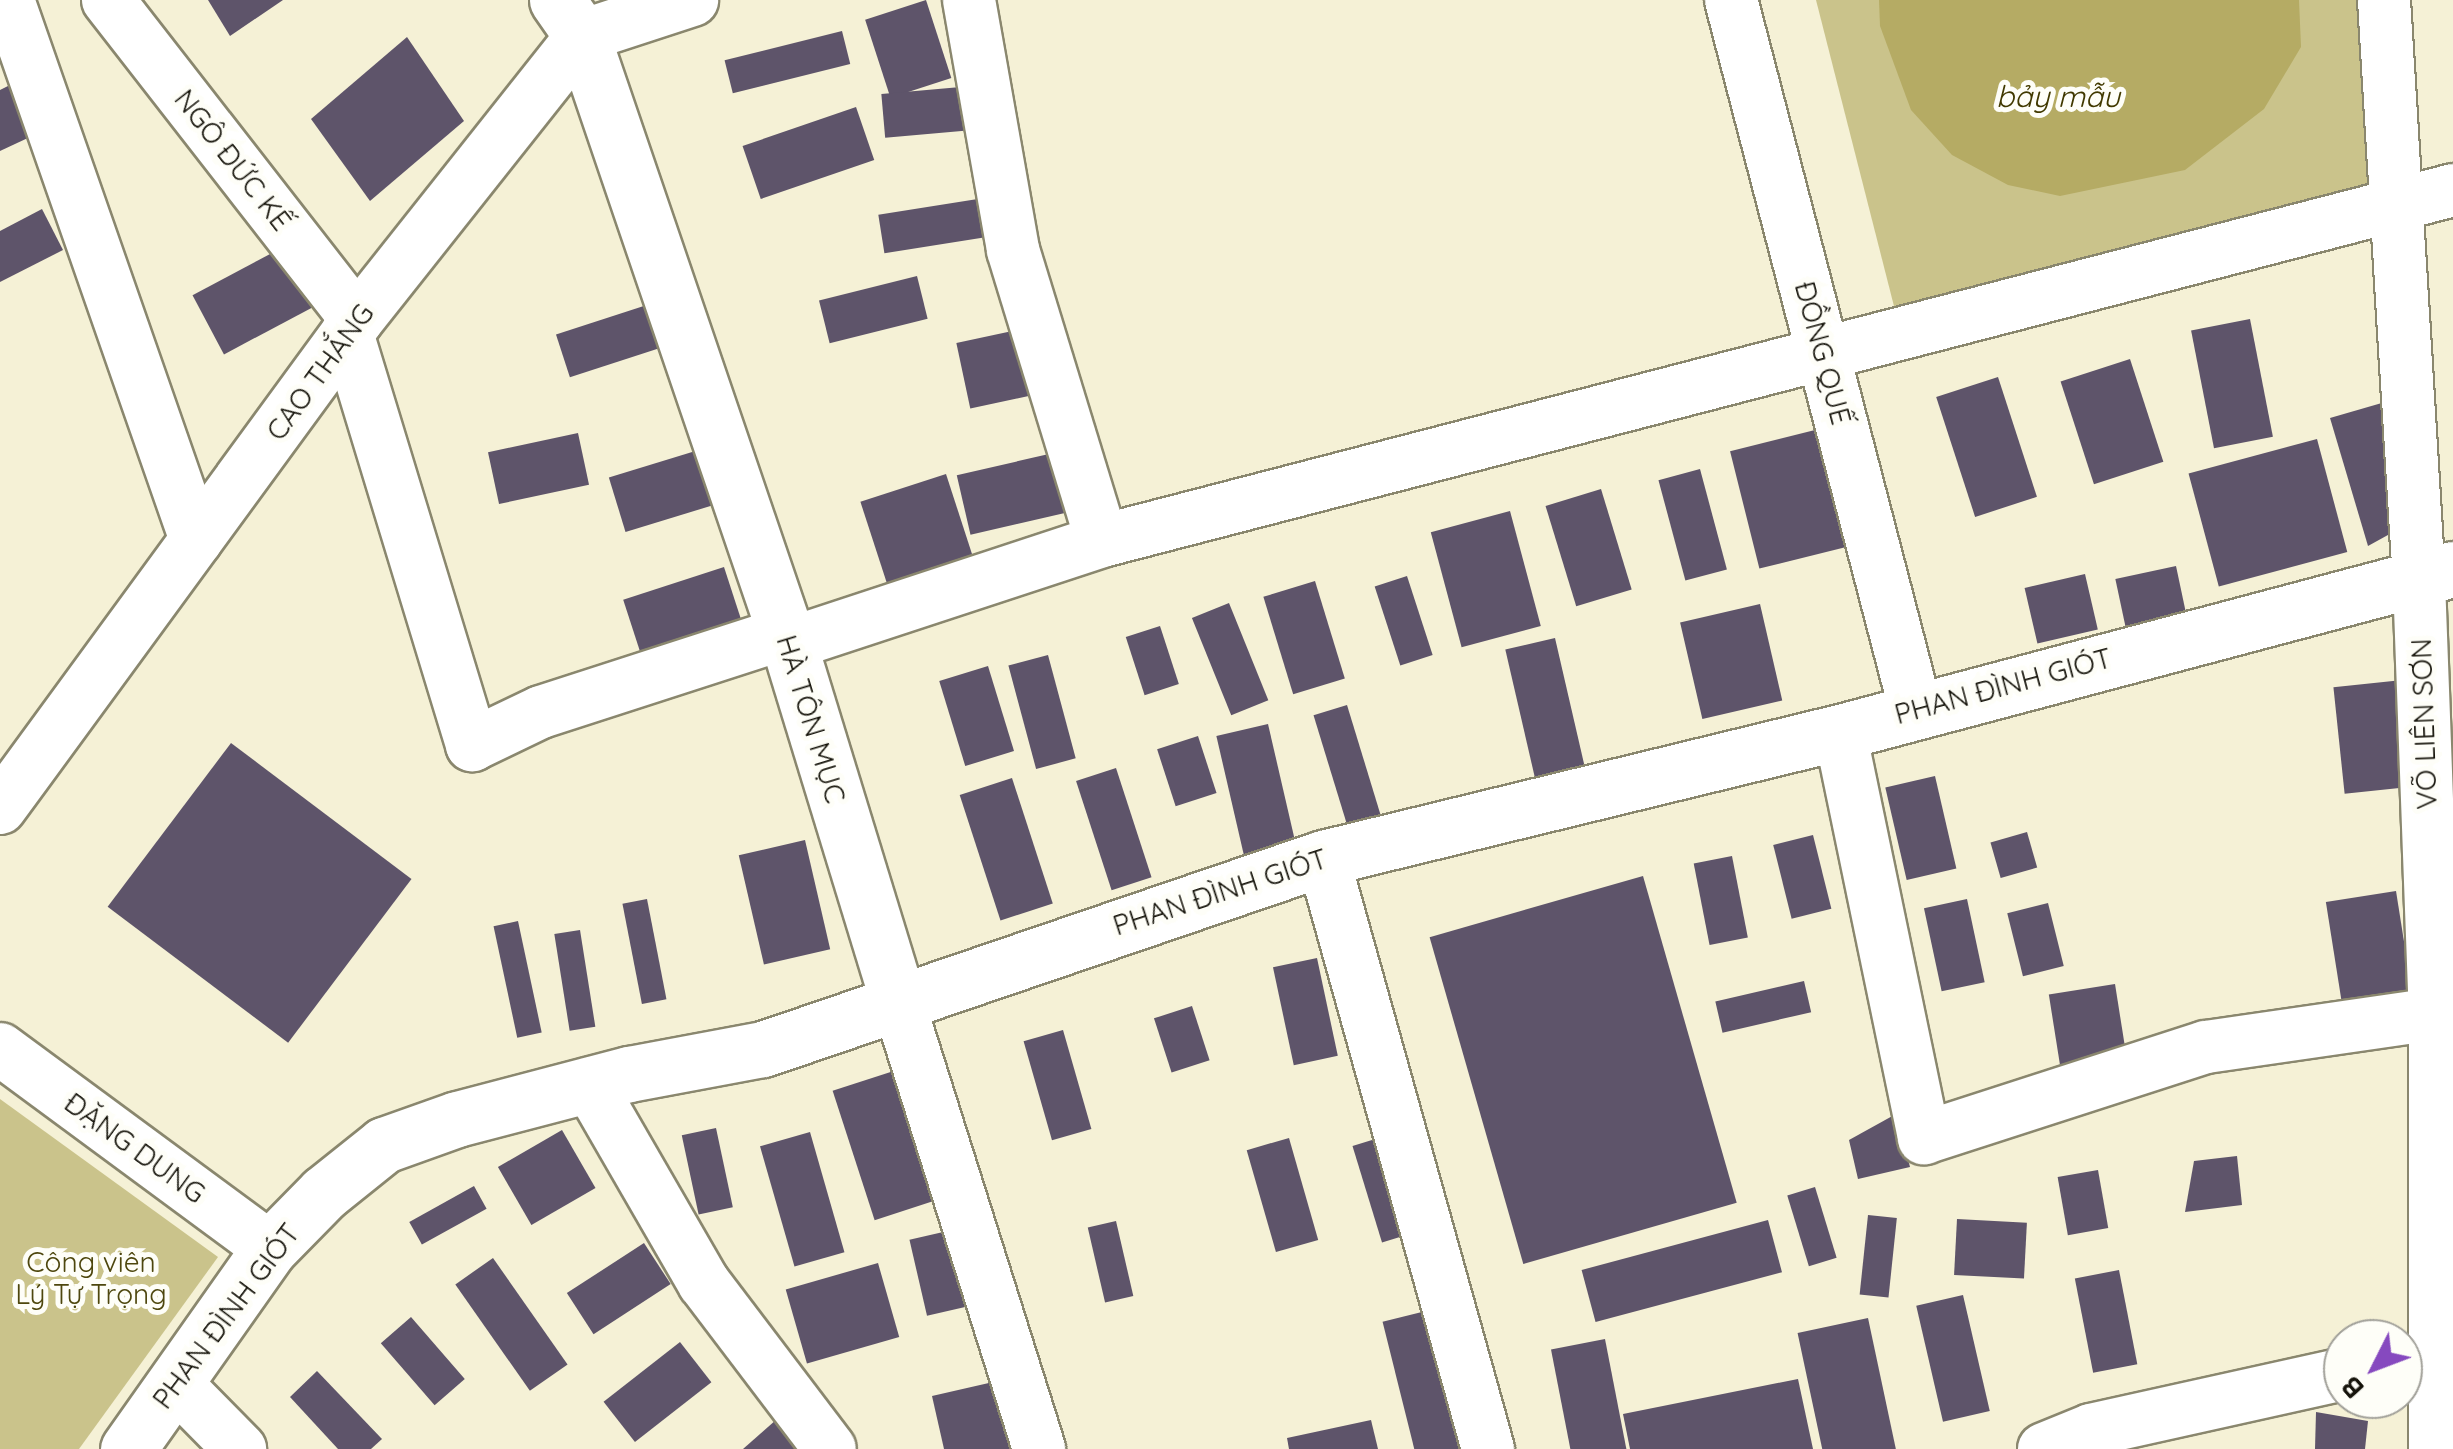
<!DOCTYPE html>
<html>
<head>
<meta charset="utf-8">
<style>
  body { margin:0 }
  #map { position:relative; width:2453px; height:1449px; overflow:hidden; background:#f5f1d6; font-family:Quicksand,sans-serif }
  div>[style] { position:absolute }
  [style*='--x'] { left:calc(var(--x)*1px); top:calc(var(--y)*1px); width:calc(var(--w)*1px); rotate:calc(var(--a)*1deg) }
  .green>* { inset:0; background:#cac38b }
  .water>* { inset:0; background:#b5ab64 }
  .building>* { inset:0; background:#5e546a; transform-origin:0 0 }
  .roads { filter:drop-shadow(2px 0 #8a876e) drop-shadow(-2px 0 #8a876e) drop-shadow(0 2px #8a876e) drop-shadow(0 -2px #8a876e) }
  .street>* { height:52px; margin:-26px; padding:0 26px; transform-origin:26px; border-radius:26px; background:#fff }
  .secondary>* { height:55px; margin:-27.5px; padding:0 27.5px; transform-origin:27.5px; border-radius:27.5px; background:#fff }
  span { translate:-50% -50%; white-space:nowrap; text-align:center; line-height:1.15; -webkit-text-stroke:10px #fefef8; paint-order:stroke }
  .street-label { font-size:28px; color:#16140b }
  .park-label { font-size:28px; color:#4e470e }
  .water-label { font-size:30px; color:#413900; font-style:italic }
  .north { position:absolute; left:2323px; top:1319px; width:100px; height:100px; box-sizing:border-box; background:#fefef8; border:2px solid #a1a099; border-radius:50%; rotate:228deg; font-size:28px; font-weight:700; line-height:40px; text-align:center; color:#16140b }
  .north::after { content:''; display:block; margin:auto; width:35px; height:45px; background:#8649bf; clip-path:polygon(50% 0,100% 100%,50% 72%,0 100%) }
</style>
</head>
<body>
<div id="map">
  <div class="green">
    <div style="clip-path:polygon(1816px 0,2394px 0,2389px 207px,1897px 318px)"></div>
    <div style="clip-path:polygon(0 1099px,218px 1257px,79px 1449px,0 1449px)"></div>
  </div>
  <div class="water">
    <div style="clip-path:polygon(1879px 0,2299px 0,2301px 47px,2264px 109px,2185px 170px,2060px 196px,2008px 185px,1952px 155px,1911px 110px,1880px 26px)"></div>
  </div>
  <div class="building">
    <div style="clip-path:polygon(208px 0,283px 0,230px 36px)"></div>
    <div style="left:926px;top:0;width:82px;height:64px;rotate:72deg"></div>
    <div style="left:842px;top:31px;width:34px;height:121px;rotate:76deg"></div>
    <div style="clip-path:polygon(407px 37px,464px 121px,370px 201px,311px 119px)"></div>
    <div style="clip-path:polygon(12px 84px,30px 137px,0 151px,0 90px)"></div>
    <div style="left:972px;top:86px;width:44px;height:91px;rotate:85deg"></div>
    <div style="left:856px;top:107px;width:56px;height:120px;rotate:71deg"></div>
    <div style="left:984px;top:198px;width:39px;height:107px;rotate:81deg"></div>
    <div style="clip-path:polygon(42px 209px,63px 250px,0 282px,0 231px)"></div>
    <div style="left:287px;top:245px;width:67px;height:107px;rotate:62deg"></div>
    <div style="left:917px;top:276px;width:44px;height:101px;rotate:76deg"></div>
    <div style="left:653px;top:303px;width:45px;height:102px;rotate:72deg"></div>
    <div style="left:2250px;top:319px;width:120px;height:60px;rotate:79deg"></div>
    <div style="left:1017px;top:330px;width:67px;height:62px;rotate:78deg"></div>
    <div style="left:2130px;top:359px;width:108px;height:73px;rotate:72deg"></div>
    <div style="left:1998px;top:377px;width:126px;height:65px;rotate:72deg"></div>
    <div style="clip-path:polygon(2399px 398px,2397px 530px,2368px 546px,2330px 418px)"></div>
    <div style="left:1831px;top:426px;width:121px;height:104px;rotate:76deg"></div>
    <div style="left:578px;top:433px;width:53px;height:92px;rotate:78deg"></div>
    <div style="left:2317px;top:439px;width:117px;height:133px;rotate:75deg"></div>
    <div style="left:715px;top:445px;width:57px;height:111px;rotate:73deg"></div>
    <div style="left:1062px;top:451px;width:61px;height:108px;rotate:77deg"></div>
    <div style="left:1700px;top:469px;width:104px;height:43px;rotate:75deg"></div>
    <div style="left:946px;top:474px;width:86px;height:90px;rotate:72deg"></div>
    <div style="left:1601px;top:489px;width:105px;height:58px;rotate:73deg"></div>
    <div style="left:1510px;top:511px;width:119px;height:82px;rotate:75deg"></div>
    <div style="left:2176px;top:566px;width:51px;height:62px;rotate:78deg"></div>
    <div style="left:724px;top:567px;width:100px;height:106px;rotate:72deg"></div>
    <div style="left:2085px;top:574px;width:57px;height:62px;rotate:77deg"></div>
    <div style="left:1407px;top:576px;width:83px;height:34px;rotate:72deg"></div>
    <div style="left:1315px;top:581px;width:102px;height:54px;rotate:73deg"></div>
    <div style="left:1229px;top:603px;width:105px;height:40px;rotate:68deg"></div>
    <div style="left:1760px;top:604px;width:99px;height:82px;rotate:77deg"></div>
    <div style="left:1160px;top:626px;width:61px;height:36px;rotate:72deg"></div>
    <div style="left:1555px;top:638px;width:138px;height:51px;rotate:77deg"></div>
    <div style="left:1048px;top:655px;width:107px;height:41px;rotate:75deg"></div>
    <div style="left:988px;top:666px;width:89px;height:51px;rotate:73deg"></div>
    <div style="left:2412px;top:679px;width:107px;height:79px;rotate:84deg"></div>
    <div style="left:1347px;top:705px;width:117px;height:35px;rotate:73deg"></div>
    <div style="left:1268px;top:724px;width:122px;height:53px;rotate:77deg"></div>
    <div style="left:1198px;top:736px;width:60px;height:43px;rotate:72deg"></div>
    <div style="left:231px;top:743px;width:226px;height:205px;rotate:37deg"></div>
    <div style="left:1116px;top:768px;width:115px;height:42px;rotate:72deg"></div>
    <div style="left:1935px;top:776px;width:95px;height:51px;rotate:77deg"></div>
    <div style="left:1012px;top:778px;width:132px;height:55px;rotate:72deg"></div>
    <div style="left:2027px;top:832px;width:37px;height:38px;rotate:74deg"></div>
    <div style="left:1813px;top:835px;width:76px;height:41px;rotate:76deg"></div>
    <div style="left:805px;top:840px;width:112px;height:68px;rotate:77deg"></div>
    <div style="left:1732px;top:856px;width:83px;height:39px;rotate:79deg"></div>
    <div style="left:1643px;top:876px;width:340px;height:222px;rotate:74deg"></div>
    <div style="left:2396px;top:891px;width:108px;height:71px;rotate:81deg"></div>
    <div style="left:647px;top:899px;width:102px;height:25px;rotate:79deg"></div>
    <div style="left:1967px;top:899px;width:85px;height:44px;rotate:78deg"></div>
    <div style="left:2048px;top:903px;width:65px;height:42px;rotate:76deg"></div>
    <div style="left:518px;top:921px;width:114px;height:25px;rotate:78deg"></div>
    <div style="left:580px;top:930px;width:98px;height:26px;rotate:81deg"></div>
    <div style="left:1317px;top:958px;width:100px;height:45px;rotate:78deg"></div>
    <div style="left:1804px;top:981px;width:32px;height:91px;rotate:77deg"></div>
    <div style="left:2115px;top:984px;width:73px;height:67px;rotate:81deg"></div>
    <div style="left:1192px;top:1006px;width:57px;height:40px;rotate:72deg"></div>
    <div style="left:1063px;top:1030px;width:103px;height:41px;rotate:74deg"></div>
    <div style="left:903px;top:1068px;width:136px;height:74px;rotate:72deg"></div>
    <div style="clip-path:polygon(1896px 1114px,1910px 1167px,1858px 1179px,1849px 1140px)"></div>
    <div style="left:716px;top:1128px;width:81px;height:35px;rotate:78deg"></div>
    <div style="left:562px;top:1130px;width:67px;height:74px;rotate:60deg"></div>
    <div style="left:810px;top:1132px;width:125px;height:52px;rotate:74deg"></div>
    <div style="left:1385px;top:1136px;width:101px;height:34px;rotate:73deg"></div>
    <div style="left:1289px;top:1138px;width:106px;height:44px;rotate:74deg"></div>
    <div style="clip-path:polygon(2237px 1156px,2242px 1205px,2185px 1212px,2194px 1161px)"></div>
    <div style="left:2098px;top:1170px;width:59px;height:41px;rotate:80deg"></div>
    <div style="left:474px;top:1186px;width:26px;height:74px;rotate:61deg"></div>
    <div style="left:1815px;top:1187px;width:74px;height:29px;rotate:73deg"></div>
    <div style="left:1868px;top:1215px;width:29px;height:80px;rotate:6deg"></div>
    <div style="left:1957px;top:1219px;width:70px;height:56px;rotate:3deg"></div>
    <div style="left:1768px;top:1220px;width:54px;height:193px;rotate:75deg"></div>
    <div style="left:1116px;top:1221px;width:77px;height:29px;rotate:77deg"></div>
    <div style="left:965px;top:1227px;width:78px;height:57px;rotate:77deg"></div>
    <div style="left:644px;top:1243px;width:49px;height:92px;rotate:57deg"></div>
    <div style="left:493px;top:1258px;width:130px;height:46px;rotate:55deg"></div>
    <div style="left:878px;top:1263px;width:77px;height:96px;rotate:74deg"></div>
    <div style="left:2119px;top:1270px;width:96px;height:45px;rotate:79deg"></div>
    <div style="left:1963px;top:1295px;width:119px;height:48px;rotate:77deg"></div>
    <div style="left:1434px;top:1309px;width:145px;height:53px;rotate:76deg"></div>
    <div style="left:411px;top:1317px;width:82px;height:40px;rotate:49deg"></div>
    <div style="left:1868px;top:1318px;width:134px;height:72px;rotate:78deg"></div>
    <div style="left:1605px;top:1339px;width:112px;height:55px;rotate:79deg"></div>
    <div style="left:680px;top:1342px;width:51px;height:97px;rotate:52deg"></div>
    <div style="clip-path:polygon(317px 1371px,382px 1439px,371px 1449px,338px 1449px,290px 1397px)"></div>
    <div style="clip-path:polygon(1015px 1377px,1032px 1449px,944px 1449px,932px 1396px)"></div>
    <div style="clip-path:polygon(1798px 1379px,1813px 1449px,1630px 1449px,1623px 1414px)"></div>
    <div style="clip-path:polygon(785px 1412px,803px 1449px,743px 1449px)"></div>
    <div style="clip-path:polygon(2316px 1412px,2368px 1421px,2365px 1449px,2315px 1449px)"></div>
    <div style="clip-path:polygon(1371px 1420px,1378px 1449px,1289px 1449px,1287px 1438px)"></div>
  </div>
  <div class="roads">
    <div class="street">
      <div style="--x:8;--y:0;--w:572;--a:70.8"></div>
      <div style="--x:108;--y:0;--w:405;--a:52.1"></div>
      <div style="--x:969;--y:0;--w:254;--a:80"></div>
      <div style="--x:1013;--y:250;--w:304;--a:73"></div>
      <div style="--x:1731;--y:0;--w:731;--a:75.41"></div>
      <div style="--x:2384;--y:0;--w:582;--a:86.55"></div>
      <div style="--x:2419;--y:581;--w:433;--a:87.9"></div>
      <div style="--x:2435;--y:1014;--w:435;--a:90"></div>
      <div style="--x:347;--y:333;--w:431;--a:73.1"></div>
      <div style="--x:472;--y:745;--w:76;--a:-25.6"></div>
      <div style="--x:541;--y:712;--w:256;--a:-17.9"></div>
      <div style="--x:789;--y:644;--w:330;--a:-18.2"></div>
      <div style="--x:1102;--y:541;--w:1396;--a:-14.56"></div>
      <div style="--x:1840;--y:732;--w:415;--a:78.3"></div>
      <div style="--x:1924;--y:1138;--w:296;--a:-17.9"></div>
      <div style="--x:2206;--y:1047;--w:231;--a:-8.2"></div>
      <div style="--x:0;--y:808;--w:605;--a:-53.81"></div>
      <div style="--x:357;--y:320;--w:362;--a:-51.6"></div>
      <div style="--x:582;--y:36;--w:116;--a:-18.1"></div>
      <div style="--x:1323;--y:858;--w:614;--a:74.4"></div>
      <div style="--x:897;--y:998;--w:473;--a:72.5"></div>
      <div style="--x:0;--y:1049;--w:335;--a:36.4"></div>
      <div style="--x:589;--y:1084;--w:230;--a:60"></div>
      <div style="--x:704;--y:1283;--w:208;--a:52.8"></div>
      <div style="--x:175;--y:1383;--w:93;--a:45.4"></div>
      <div style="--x:2044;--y:1449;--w:51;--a:-22"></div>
      <div style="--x:2091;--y:1430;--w:258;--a:-12.5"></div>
    </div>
    <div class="secondary">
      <div style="--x:557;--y:0;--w:44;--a:55.2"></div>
      <div style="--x:582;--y:36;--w:642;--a:71.2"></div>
      <div style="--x:789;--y:644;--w:370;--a:73"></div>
      <div style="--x:128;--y:1449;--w:246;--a:-54.8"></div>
      <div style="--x:270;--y:1248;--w:77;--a:-45.5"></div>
      <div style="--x:324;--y:1193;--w:77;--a:-38.7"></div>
      <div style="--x:384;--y:1145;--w:77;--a:-19.6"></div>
      <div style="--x:457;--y:1119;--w:178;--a:-14.7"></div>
      <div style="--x:629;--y:1074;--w:136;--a:-10.6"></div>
      <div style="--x:763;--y:1049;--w:592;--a:-18.83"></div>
      <div style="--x:1323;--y:858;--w:532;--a:-13.7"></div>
      <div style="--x:1840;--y:732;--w:634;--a:-14.89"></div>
    </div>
  </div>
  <div class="street-label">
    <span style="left:233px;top:160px;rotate:52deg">NGÔ ĐỨC KẾ</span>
    <span style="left:1823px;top:353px;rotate:75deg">ĐỒNG QUẾ</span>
    <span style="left:320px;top:372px;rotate:-54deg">CAO THẮNG</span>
    <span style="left:2003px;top:686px;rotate:-15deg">PHAN ĐÌNH GIÓT</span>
    <span style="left:811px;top:719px;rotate:73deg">HÀ TÔN MỤC</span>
    <span style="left:2424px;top:724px;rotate:-92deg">VÕ LIÊN SƠN</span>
    <span style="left:1220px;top:892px;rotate:-18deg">PHAN ĐÌNH GIÓT</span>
    <span style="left:135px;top:1148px;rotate:36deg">ĐẶNG DUNG</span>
    <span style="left:226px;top:1316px;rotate:-53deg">PHAN ĐÌNH GIÓT</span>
  </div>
  <div class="park-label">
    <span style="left:91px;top:1278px">Công viên<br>Lý Tự Trọng</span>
  </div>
  <div class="water-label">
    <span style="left:2058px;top:96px">bảy mẫu</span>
  </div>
  <div class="north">B</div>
</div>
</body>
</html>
